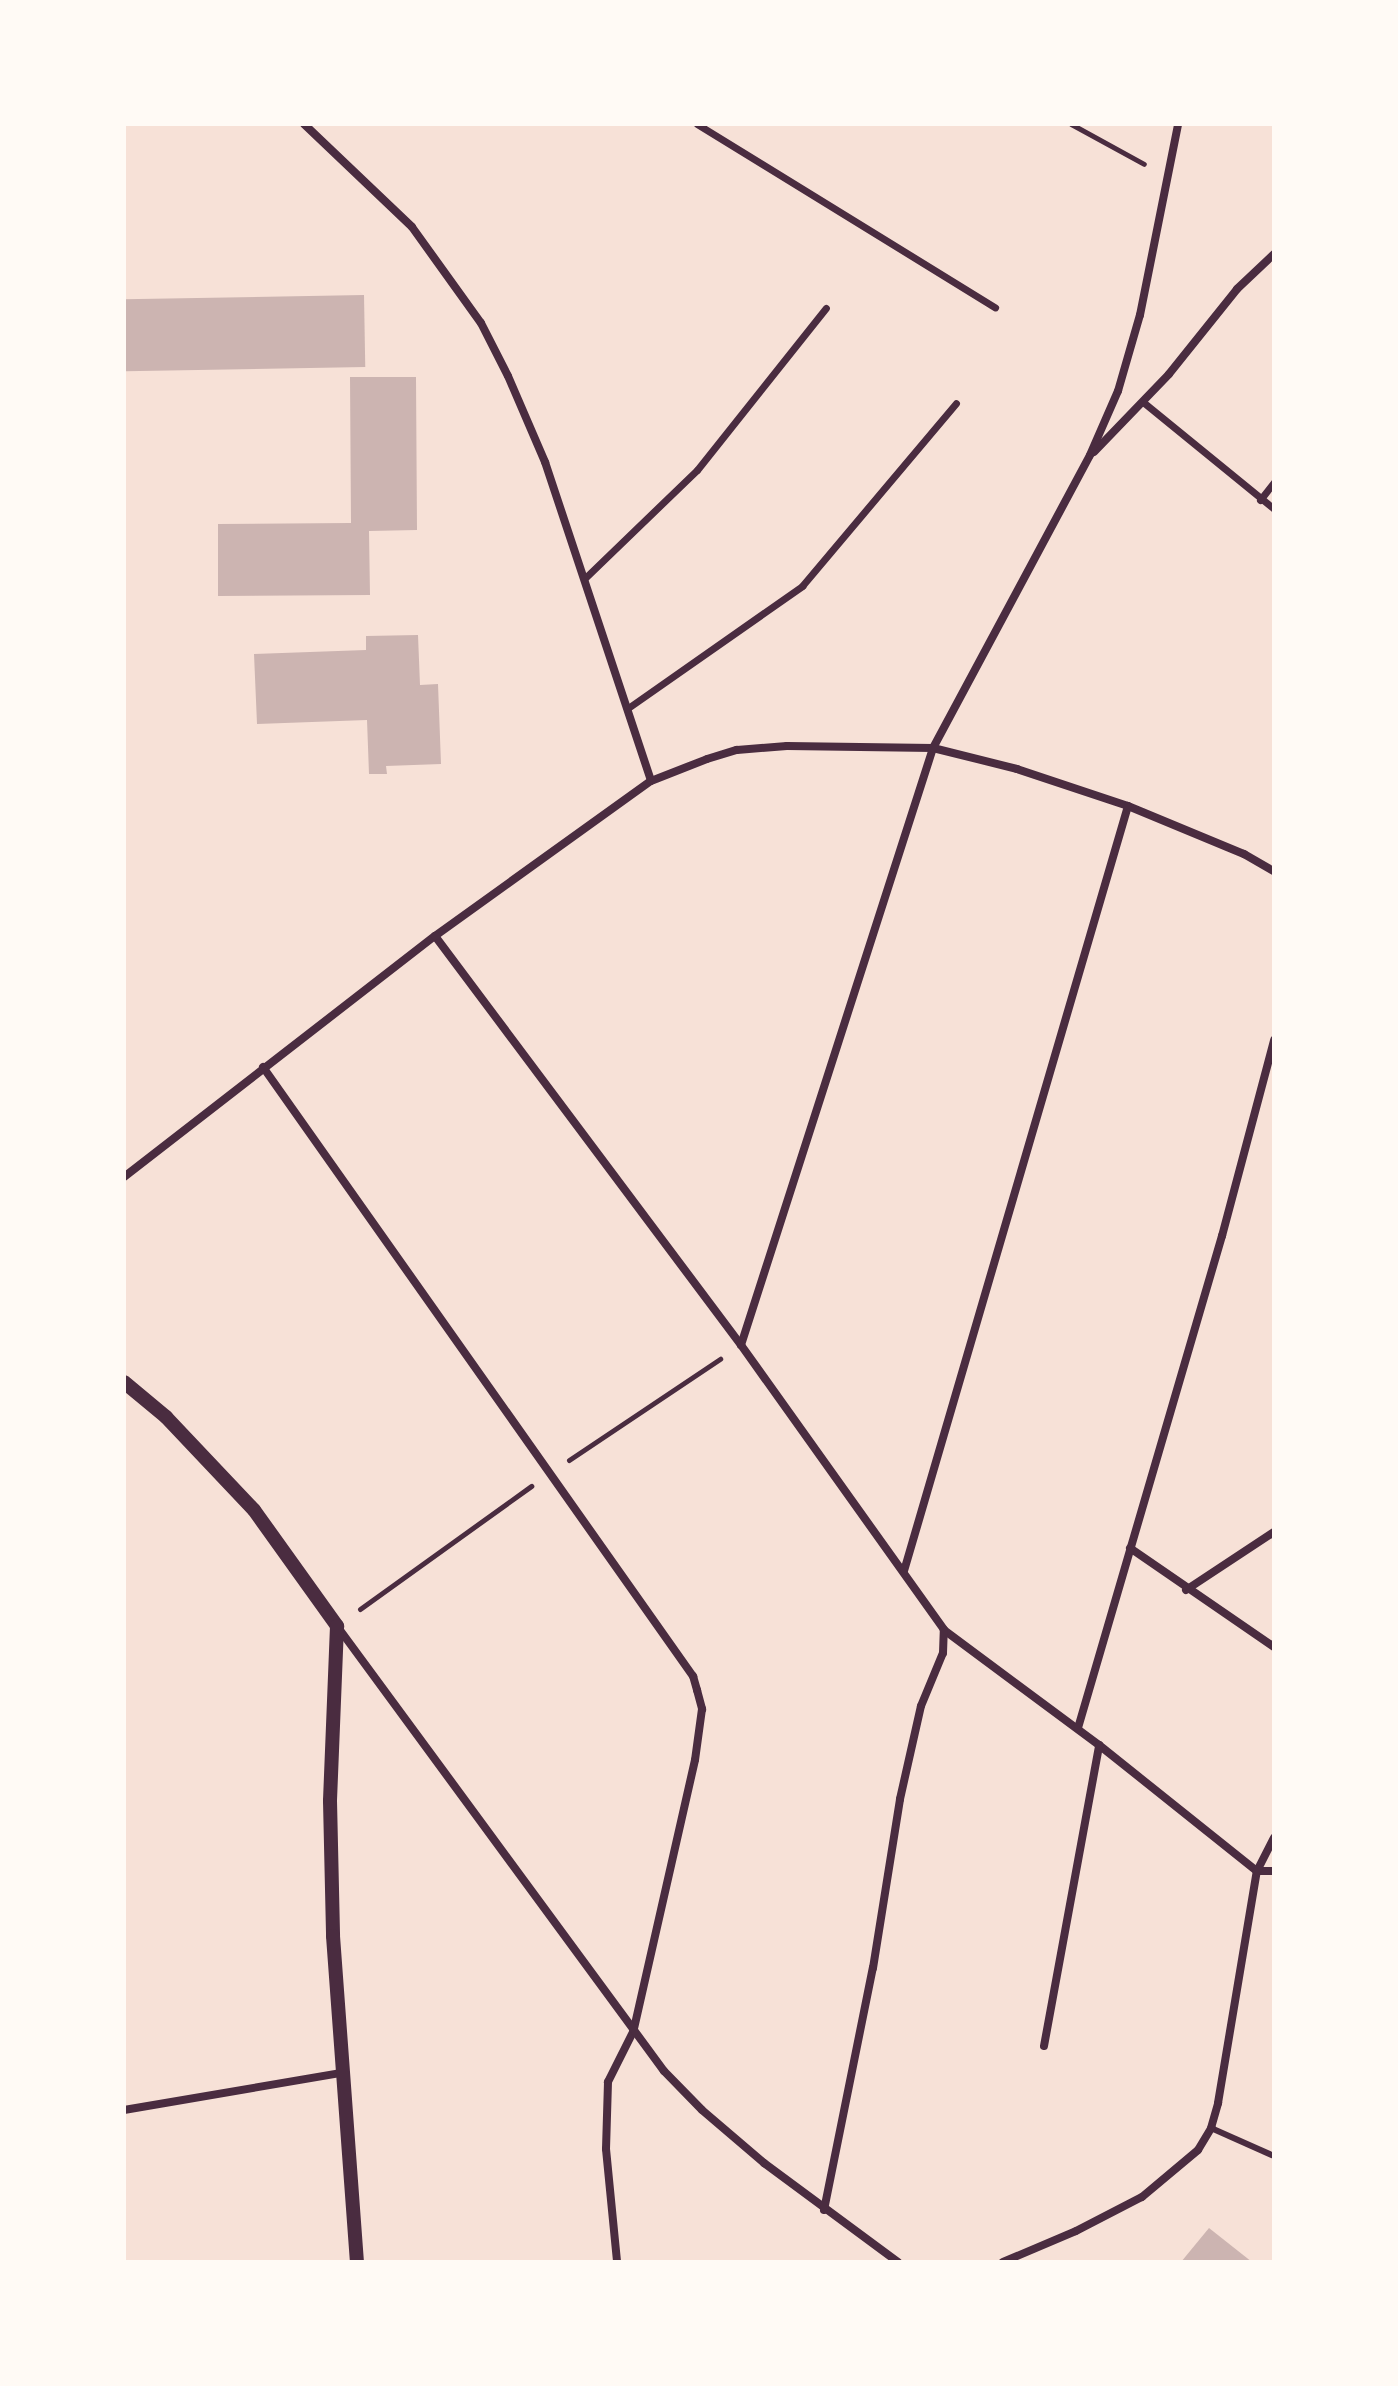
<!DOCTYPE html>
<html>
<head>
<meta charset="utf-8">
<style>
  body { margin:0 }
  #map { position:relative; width:1398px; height:2386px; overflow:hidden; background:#f7e1d7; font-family:"Crimson Pro",serif }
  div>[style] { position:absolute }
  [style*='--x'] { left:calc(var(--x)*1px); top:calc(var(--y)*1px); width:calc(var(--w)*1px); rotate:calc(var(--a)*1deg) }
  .building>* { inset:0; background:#ccb4b1; transform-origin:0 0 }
  .path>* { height:5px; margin:-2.5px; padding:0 2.5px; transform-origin:2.5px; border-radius:2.5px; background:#4a2c40 }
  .service>* { height:6px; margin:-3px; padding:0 3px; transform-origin:3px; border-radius:3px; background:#4a2c40 }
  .pedestrian>* { height:7px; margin:-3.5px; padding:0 3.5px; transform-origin:3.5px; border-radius:3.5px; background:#4a2c40 }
  .minor>* { height:8px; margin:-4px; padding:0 4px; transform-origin:4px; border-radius:4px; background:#4a2c40 }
  .tertiary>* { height:14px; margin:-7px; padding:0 7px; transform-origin:7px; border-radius:7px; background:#4a2c40 }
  span { translate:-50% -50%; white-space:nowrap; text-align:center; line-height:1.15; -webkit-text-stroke:8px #fffaf5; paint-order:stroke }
  .frame { position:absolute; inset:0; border:126px solid #fffaf5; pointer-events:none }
</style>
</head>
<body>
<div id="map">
  <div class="building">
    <div style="left:364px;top:295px;width:72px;height:240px;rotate:89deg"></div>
    <div style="clip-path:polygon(350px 377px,416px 377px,417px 530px,369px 531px,370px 595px,218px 596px,218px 524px,351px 523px)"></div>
    <div style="clip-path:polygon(418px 635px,420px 685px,438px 684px,441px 764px,386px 766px,387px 774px,369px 774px,367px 720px,257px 724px,254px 654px,366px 650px,366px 636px)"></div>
    <div style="clip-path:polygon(1209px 2228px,1252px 2262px,1181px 2262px)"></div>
  </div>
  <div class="path">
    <div style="--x:1071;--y:124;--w:83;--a:28.7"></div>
    <div style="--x:569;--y:1460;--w:182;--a:-33.8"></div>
    <div style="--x:360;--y:1609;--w:211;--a:-35.7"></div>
  </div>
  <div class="service">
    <div style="--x:1211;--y:2128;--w:69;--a:24"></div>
  </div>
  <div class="pedestrian">
    <div style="--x:697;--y:124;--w:350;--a:31.6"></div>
    <div style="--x:1143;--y:402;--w:169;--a:39.2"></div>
    <div style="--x:1260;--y:500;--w:23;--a:-52"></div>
    <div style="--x:584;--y:579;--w:157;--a:-44"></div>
    <div style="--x:697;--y:470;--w:207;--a:-51.5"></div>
    <div style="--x:628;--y:708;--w:213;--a:-35"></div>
    <div style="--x:802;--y:586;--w:239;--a:-49.9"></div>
  </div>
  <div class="minor">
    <div style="--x:304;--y:124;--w:149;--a:43.6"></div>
    <div style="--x:412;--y:227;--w:118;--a:54.3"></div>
    <div style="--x:481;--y:323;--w:59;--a:63"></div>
    <div style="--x:508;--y:376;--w:94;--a:66.7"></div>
    <div style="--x:545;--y:462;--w:336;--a:71.6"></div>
    <div style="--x:1094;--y:452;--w:108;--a:-46.1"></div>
    <div style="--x:1169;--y:374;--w:109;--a:-51.3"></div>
    <div style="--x:1237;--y:289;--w:51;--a:-43.4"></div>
    <div style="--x:435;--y:936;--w:511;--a:53.2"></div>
    <div style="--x:741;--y:1345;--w:350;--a:54.5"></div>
    <div style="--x:944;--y:1630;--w:193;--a:36.6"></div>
    <div style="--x:1099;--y:1745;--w:202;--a:38.6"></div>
    <div style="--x:263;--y:1067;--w:746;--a:54.78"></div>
    <div style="--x:693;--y:1676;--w:15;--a:74"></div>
    <div style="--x:697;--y:1690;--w:20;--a:75"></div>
    <div style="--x:702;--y:1709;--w:51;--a:97.8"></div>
    <div style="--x:695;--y:1760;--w:279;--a:102.8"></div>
    <div style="--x:633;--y:2032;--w:56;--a:116.6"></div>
    <div style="--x:608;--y:2082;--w:67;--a:91.7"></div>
    <div style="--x:606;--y:2149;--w:114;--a:84.4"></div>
    <div style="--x:124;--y:1177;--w:393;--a:-37.8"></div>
    <div style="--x:435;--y:936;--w:266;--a:-35.7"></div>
    <div style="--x:651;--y:781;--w:60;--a:-21.4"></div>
    <div style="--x:707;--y:759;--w:31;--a:-17"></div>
    <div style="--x:737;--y:750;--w:50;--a:-4.6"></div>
    <div style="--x:787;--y:746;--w:146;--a:0.8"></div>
    <div style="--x:933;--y:748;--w:87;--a:14"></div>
    <div style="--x:1017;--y:769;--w:117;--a:18.4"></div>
    <div style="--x:1128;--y:806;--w:126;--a:22.5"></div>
    <div style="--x:1244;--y:854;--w:34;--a:30"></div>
    <div style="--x:741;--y:1345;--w:627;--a:-72.17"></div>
    <div style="--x:933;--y:748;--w:332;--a:-61.8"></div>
    <div style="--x:1090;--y:455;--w:70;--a:-66.4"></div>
    <div style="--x:1118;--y:391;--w:79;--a:-73.9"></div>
    <div style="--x:1140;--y:315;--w:195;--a:-78.7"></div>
    <div style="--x:1130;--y:1548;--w:175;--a:34.5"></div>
    <div style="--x:904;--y:1571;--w:797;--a:-73.68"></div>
    <div style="--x:1186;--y:1590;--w:105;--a:-33.4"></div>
    <div style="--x:337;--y:1626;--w:552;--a:53.69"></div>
    <div style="--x:664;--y:2071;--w:54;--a:45.7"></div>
    <div style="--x:702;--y:2110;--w:82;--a:40.5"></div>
    <div style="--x:764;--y:2163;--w:167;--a:36.5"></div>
    <div style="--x:1078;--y:1728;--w:513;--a:-73.69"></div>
    <div style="--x:1222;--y:1236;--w:203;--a:-75.1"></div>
    <div style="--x:1257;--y:1871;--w:17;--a:0"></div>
    <div style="--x:1044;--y:2046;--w:306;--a:-79.6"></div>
    <div style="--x:124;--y:2110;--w:219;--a:-9.7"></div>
    <div style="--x:824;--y:2210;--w:247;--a:-78.6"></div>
    <div style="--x:873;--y:1968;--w:171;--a:-80.9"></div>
    <div style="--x:900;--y:1799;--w:95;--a:-77.3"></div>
    <div style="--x:921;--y:1706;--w:57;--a:-67.5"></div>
    <div style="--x:943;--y:1653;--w:23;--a:-88"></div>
    <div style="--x:1003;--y:2262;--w:79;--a:-23"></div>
    <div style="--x:1076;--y:2231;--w:74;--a:-27.3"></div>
    <div style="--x:1142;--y:2197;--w:73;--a:-40"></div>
    <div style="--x:1198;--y:2150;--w:26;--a:-59"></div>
    <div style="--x:1211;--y:2128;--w:26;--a:-74"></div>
    <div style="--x:1218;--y:2103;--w:235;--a:-80.5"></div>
    <div style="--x:1257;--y:1871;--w:37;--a:-63"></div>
  </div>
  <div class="tertiary">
    <div style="--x:124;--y:1382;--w:55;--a:39.8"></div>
    <div style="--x:166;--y:1417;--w:128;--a:46.6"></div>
    <div style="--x:254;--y:1510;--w:143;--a:54.4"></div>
    <div style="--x:337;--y:1626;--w:175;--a:92.3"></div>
    <div style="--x:330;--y:1801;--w:135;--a:88.7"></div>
    <div style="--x:333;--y:1936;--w:327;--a:85.8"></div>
  </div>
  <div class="frame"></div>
</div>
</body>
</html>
